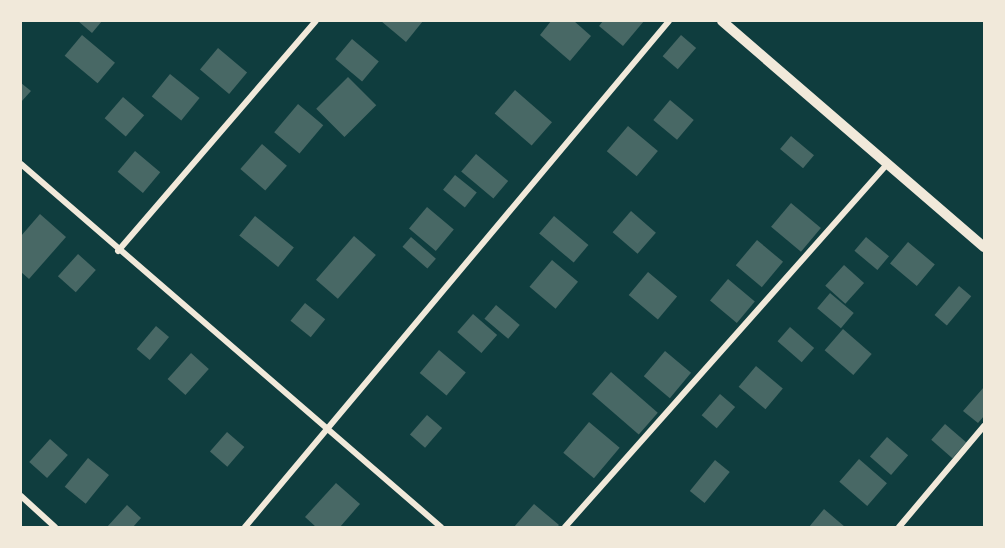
<!DOCTYPE html>
<html>
<head>
<meta charset="utf-8">
<style>
  body { margin:0 }
  #map { position:relative; width:1005px; height:548px; overflow:hidden; background:#0f3d3e; font-family:Raleway,sans-serif }
  div>[style] { position:absolute }
  [style*='--x'] { left:calc(var(--x)*1px); top:calc(var(--y)*1px); width:calc(var(--w)*1px); rotate:calc(var(--a)*1deg) }
  .building>* { inset:0; background:#486865; transform-origin:0 0 }
  .minor>* { height:6px; margin:-3px; padding:0 3px; transform-origin:3px; border-radius:3px; background:#f1e9da }
  .tertiary>* { height:10px; margin:-5px; padding:0 5px; transform-origin:5px; border-radius:5px; background:#f1e9da }
  span { translate:-50% -50%; white-space:nowrap; text-align:center; line-height:1.15; -webkit-text-stroke:4.5px #f1e9da; paint-order:stroke }
  .frame { position:absolute; inset:0; border:22px solid #f1e9da; pointer-events:none }
</style>
</head>
<body>
<div id="map">
  <div class="building">
    <div style="clip-path:polygon(78px 21px,102px 21px,92px 33px)"></div>
    <div style="clip-path:polygon(381px 21px,423px 21px,406px 42px)"></div>
    <div style="clip-path:polygon(551px 21px,574px 21px,591px 36px,570px 61px,540px 35px)"></div>
    <div style="clip-path:polygon(603px 21px,644px 21px,623px 46px,599px 26px)"></div>
    <div style="left:82px;top:35px;width:43px;height:27px;rotate:40deg"></div>
    <div style="left:681px;top:35px;width:20px;height:28px;rotate:41deg"></div>
    <div style="left:352px;top:39px;width:35px;height:26px;rotate:40deg"></div>
    <div style="left:218px;top:48px;width:38px;height:28px;rotate:40deg"></div>
    <div style="left:170px;top:74px;width:38px;height:29px;rotate:39deg"></div>
    <div style="left:348px;top:77px;width:40px;height:45px;rotate:45deg"></div>
    <div style="clip-path:polygon(21px 83px,31px 91px,21px 102px)"></div>
    <div style="left:515px;top:90px;width:49px;height:31px;rotate:41deg"></div>
    <div style="left:123px;top:97px;width:28px;height:28px;rotate:41deg"></div>
    <div style="left:670px;top:100px;width:31px;height:26px;rotate:40deg"></div>
    <div style="left:298px;top:104px;width:33px;height:37px;rotate:40deg"></div>
    <div style="left:628px;top:126px;width:39px;height:33px;rotate:40deg"></div>
    <div style="left:791px;top:136px;width:30px;height:17px;rotate:40deg"></div>
    <div style="left:262px;top:144px;width:33px;height:33px;rotate:41deg"></div>
    <div style="left:135px;top:151px;width:33px;height:27px;rotate:40deg"></div>
    <div style="left:476px;top:154px;width:42px;height:23px;rotate:40deg"></div>
    <div style="left:455px;top:175px;width:28px;height:19px;rotate:39deg"></div>
    <div style="left:791px;top:203px;width:39px;height:31px;rotate:40deg"></div>
    <div style="left:427px;top:207px;width:35px;height:28px;rotate:40deg"></div>
    <div style="left:631px;top:211px;width:33px;height:28px;rotate:41deg"></div>
    <div style="clip-path:polygon(40px 214px,66px 237px,29px 279px,21px 272px,21px 236px)"></div>
    <div style="left:255px;top:216px;width:50px;height:25px;rotate:39deg"></div>
    <div style="left:554px;top:216px;width:45px;height:23px;rotate:40deg"></div>
    <div style="left:354px;top:236px;width:29px;height:58px;rotate:41deg"></div>
    <div style="left:411px;top:237px;width:33px;height:13px;rotate:41deg"></div>
    <div style="left:866px;top:237px;width:30px;height:18px;rotate:40deg"></div>
    <div style="left:757px;top:240px;width:34px;height:33px;rotate:40deg"></div>
    <div style="left:908px;top:242px;width:35px;height:28px;rotate:40deg"></div>
    <div style="left:78px;top:254px;width:24px;height:30px;rotate:42deg"></div>
    <div style="left:552px;top:260px;width:34px;height:35px;rotate:40deg"></div>
    <div style="left:844px;top:265px;width:27px;height:28px;rotate:42deg"></div>
    <div style="left:648px;top:272px;width:38px;height:30px;rotate:40deg"></div>
    <div style="left:728px;top:279px;width:35px;height:28px;rotate:40deg"></div>
    <div style="left:959px;top:286px;width:16px;height:38px;rotate:40deg"></div>
    <div style="left:830px;top:293px;width:31px;height:20px;rotate:40deg"></div>
    <div style="left:305px;top:303px;width:26px;height:23px;rotate:39deg"></div>
    <div style="left:496px;top:305px;width:31px;height:18px;rotate:40deg"></div>
    <div style="left:473px;top:314px;width:32px;height:24px;rotate:41deg"></div>
    <div style="left:156px;top:326px;width:17px;height:30px;rotate:40deg"></div>
    <div style="left:790px;top:327px;width:32px;height:19px;rotate:41deg"></div>
    <div style="left:843px;top:329px;width:38px;height:28px;rotate:41deg"></div>
    <div style="left:439px;top:350px;width:35px;height:30px;rotate:40deg"></div>
    <div style="left:665px;top:351px;width:34px;height:33px;rotate:40deg"></div>
    <div style="left:191px;top:353px;width:24px;height:35px;rotate:42deg"></div>
    <div style="left:756px;top:366px;width:35px;height:27px;rotate:40deg"></div>
    <div style="left:611px;top:372px;width:62px;height:29px;rotate:41deg"></div>
    <div style="clip-path:polygon(984px 387px,984px 416px,978px 423px,963px 411px)"></div>
    <div style="left:720px;top:394px;width:20px;height:28px;rotate:41deg"></div>
    <div style="left:427px;top:415px;width:20px;height:26px;rotate:41deg"></div>
    <div style="left:589px;top:422px;width:40px;height:40px;rotate:40deg"></div>
    <div style="left:945px;top:424px;width:28px;height:21px;rotate:41deg"></div>
    <div style="left:227px;top:432px;width:23px;height:26px;rotate:41deg"></div>
    <div style="left:887px;top:437px;width:28px;height:26px;rotate:41deg"></div>
    <div style="left:50px;top:439px;width:24px;height:31px;rotate:42deg"></div>
    <div style="left:88px;top:458px;width:27px;height:37px;rotate:39deg"></div>
    <div style="left:859px;top:459px;width:37px;height:30px;rotate:41deg"></div>
    <div style="left:715px;top:460px;width:19px;height:40px;rotate:39deg"></div>
    <div style="clip-path:polygon(336px 483px,360px 504px,340px 527px,316px 527px,305px 517px)"></div>
    <div style="clip-path:polygon(534px 504px,559px 525px,557px 527px,514px 527px)"></div>
    <div style="clip-path:polygon(127px 505px,141px 518px,133px 527px,107px 527px)"></div>
    <div style="clip-path:polygon(824px 509px,845px 527px,809px 527px)"></div>
  </div>
  <div class="minor">
    <div style="--x:21;--y:164;--w:555;--a:40.84"></div>
    <div style="--x:118;--y:251;--w:303;--a:-49.3"></div>
    <div style="--x:21;--y:496;--w:46;--a:42.4"></div>
    <div style="--x:245;--y:527;--w:660;--a:-50.04"></div>
    <div style="--x:565;--y:527;--w:487;--a:-48.4"></div>
    <div style="--x:899;--y:527;--w:132;--a:-49.9"></div>
  </div>
  <div class="tertiary">
    <div style="--x:722;--y:21;--w:346;--a:40.8"></div>
  </div>
  <div class="frame"></div>
</div>
</body>
</html>
